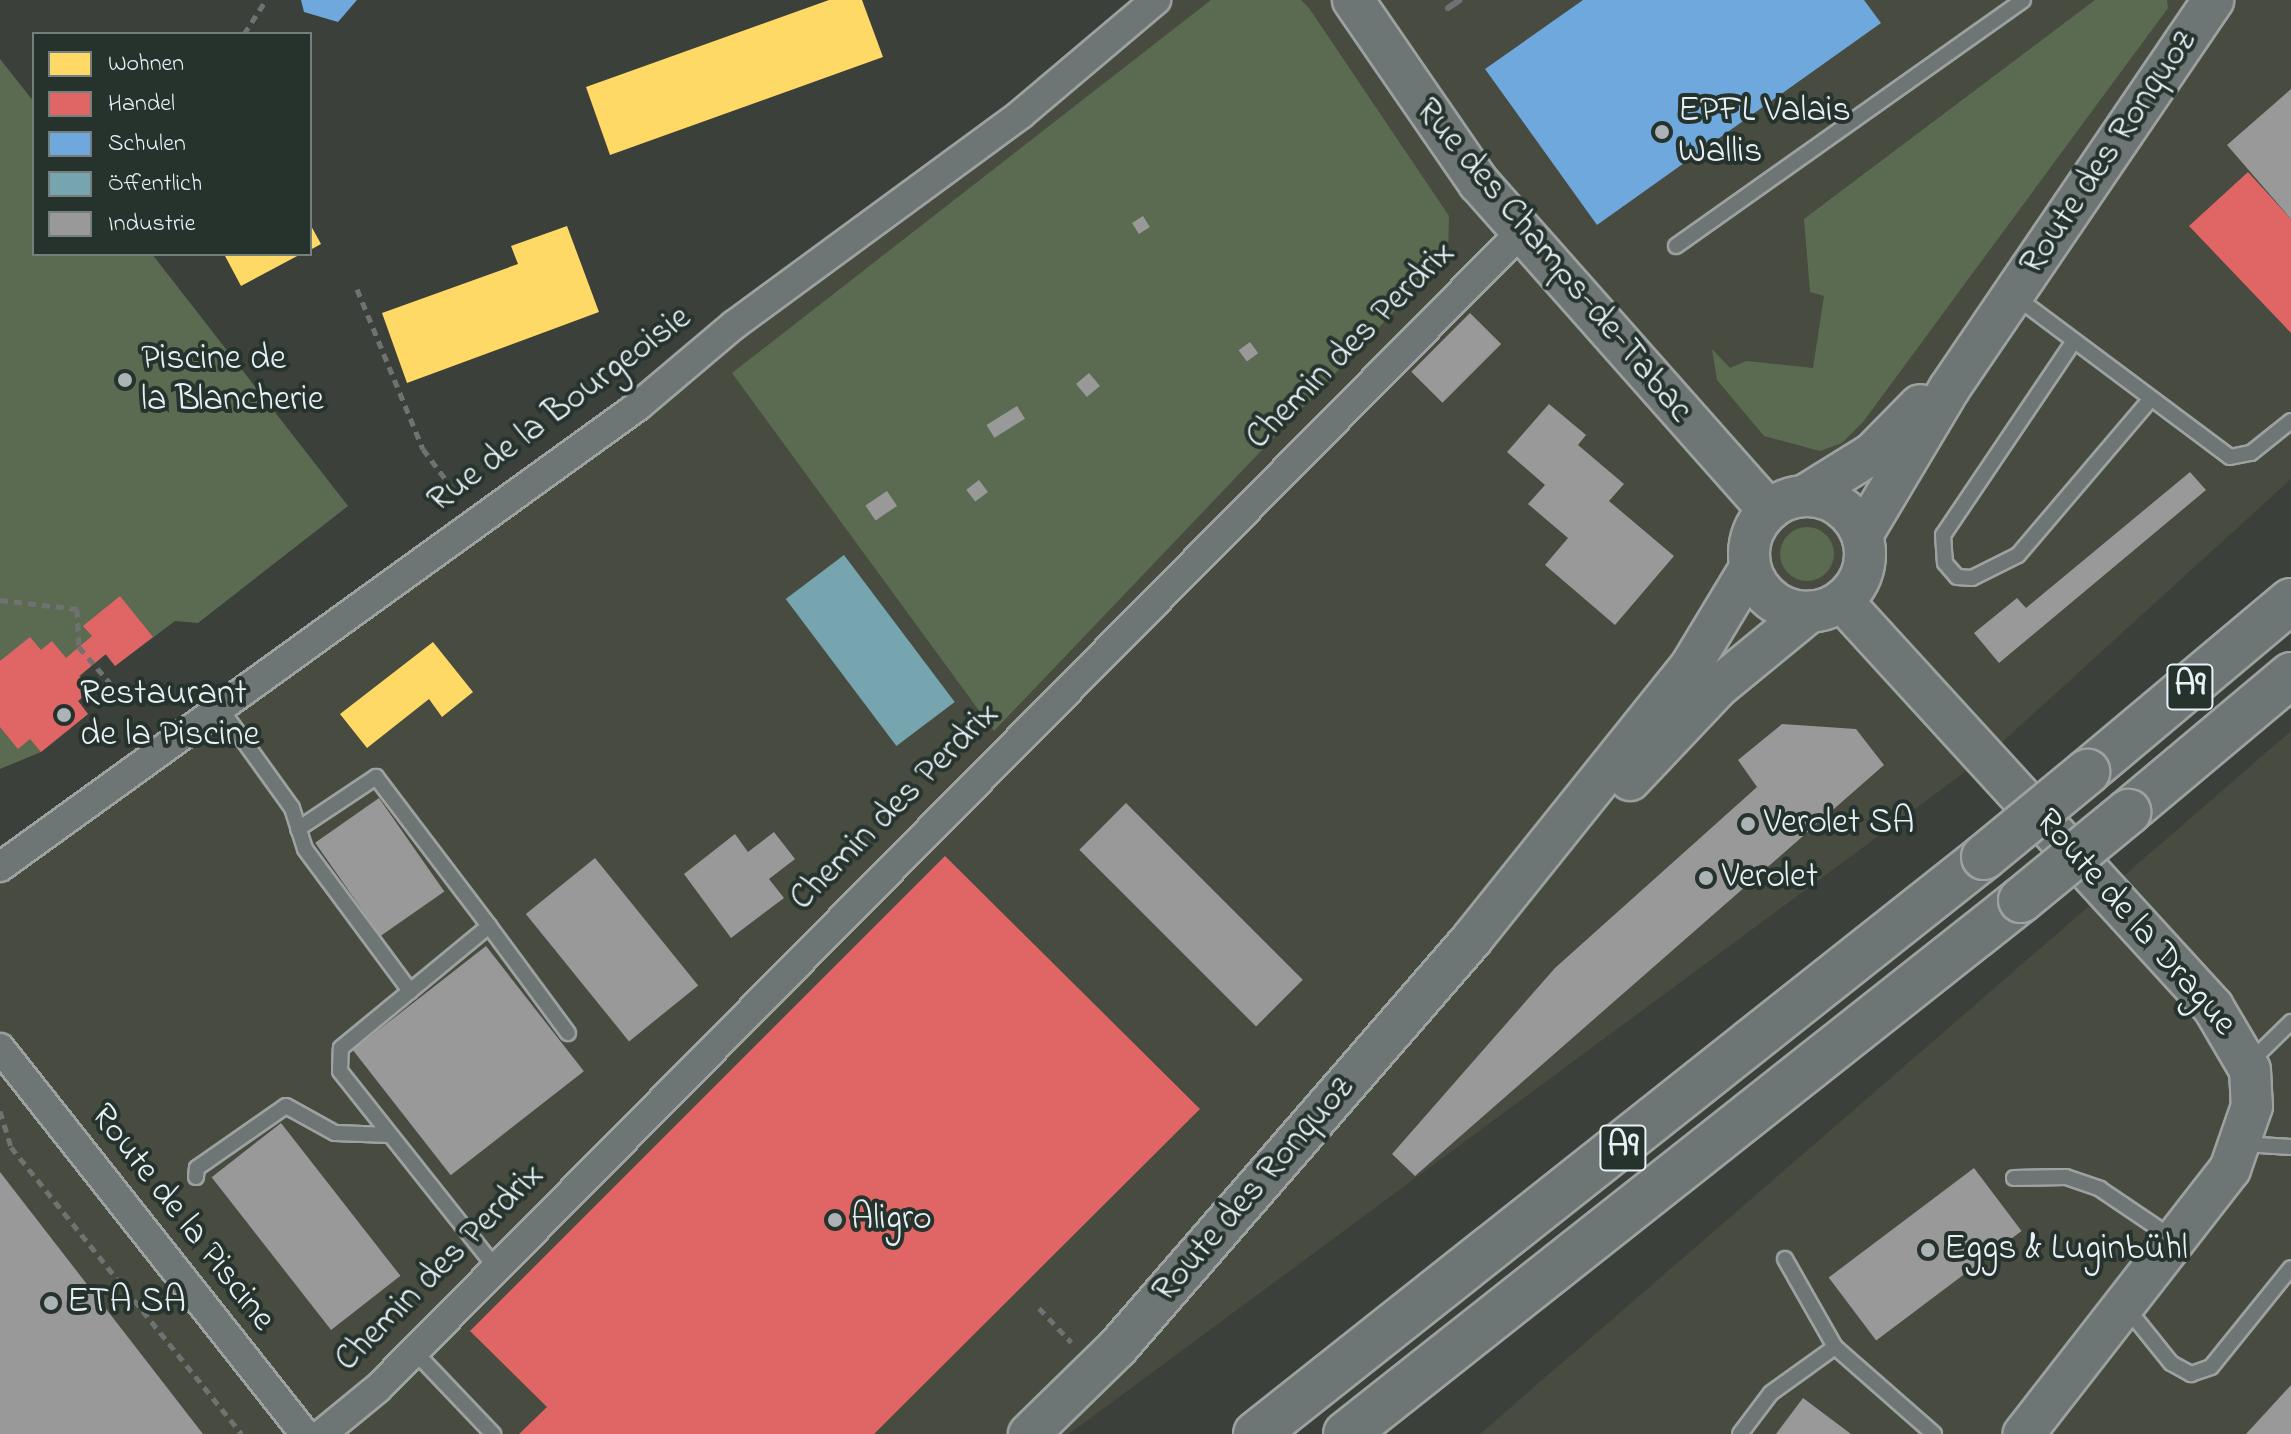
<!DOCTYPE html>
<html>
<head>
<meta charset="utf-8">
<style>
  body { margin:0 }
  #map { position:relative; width:2291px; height:1434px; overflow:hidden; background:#3c403b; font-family:"Indie Flower",sans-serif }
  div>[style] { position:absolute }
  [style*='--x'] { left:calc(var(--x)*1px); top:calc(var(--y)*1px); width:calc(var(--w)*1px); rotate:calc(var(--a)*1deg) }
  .built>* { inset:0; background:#474b40 }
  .green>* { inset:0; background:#5b6b51 }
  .round { border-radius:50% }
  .homes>* { inset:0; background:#ffd966 }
  .shops>* { inset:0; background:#e06666 }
  .schools>* { inset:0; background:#6fa8dc }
  .public>* { inset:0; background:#76a5af; transform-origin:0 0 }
  .industry>* { inset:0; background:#999; transform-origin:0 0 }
  .path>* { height:5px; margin-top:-2.5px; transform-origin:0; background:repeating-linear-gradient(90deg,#6f7271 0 8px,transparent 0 14px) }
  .roads { filter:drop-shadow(2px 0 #9da1a0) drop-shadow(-2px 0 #9da1a0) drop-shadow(0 2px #9da1a0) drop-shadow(0 -2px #9da1a0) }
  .lane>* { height:14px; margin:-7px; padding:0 7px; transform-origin:7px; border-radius:7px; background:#6e7575 }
  .street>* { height:28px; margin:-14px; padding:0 14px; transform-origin:14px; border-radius:14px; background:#6e7575 }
  .secondary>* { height:40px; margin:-20px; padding:0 20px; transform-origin:20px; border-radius:20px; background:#6e7575 }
  .secondary>.ring { margin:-20px; padding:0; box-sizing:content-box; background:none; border:40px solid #6e7575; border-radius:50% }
  .highway>* { height:44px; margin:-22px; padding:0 22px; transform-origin:22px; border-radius:22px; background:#6e7575 }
  .rail>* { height:6px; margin:-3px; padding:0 3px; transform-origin:3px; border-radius:3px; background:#6f7271 }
  .bridges { filter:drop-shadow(2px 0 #9da1a0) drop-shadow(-2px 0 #9da1a0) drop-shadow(0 2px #9da1a0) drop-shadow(0 -2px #9da1a0) }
  .highway-bridge>* { height:44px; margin:-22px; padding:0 22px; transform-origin:22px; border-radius:22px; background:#6e7575 }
  .dots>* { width:22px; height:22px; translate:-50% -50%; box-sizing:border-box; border:4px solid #26332d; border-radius:50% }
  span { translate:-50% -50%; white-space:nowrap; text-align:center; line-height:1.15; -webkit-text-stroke:8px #26332d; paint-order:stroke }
  .shield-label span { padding:2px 6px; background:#26332d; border:2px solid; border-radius:6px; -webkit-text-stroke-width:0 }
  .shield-label { font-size:34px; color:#e8f1f8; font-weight:700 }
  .poi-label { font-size:36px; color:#e8f1f8 }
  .left { translate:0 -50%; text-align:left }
  .street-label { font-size:36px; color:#e8f1f8 }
  .legend { position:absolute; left:32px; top:32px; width:280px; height:224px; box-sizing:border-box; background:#26332d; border:2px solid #747f7e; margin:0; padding:10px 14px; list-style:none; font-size:24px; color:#e8f1f8 }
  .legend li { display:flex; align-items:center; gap:16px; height:40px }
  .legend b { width:40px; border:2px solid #747f7e }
</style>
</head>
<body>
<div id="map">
  <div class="built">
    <div style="clip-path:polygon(1156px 0,2291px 0,2291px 479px,1988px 755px,1069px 1434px,0 1434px,0 867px)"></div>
    <div style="clip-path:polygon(2291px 731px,2291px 1434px,1480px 1434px)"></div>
  </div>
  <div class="green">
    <div style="clip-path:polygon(1211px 0,1301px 0,1309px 8px,1449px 216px,1448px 255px,994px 731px,732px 373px)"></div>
    <div style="clip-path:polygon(2095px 0,2167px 0,2168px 8px,1863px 422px,1842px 443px,1820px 451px,1764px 436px,1717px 380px,1712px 349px,1730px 368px,1746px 361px,1813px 368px,1824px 296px,1810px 292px,1804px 219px)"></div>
    <div style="clip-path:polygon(0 59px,34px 102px,34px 254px,152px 254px,348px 506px,198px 623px,175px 621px,115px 666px,105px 654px,80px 676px,91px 690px,78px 701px,88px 714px,41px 752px,0 769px)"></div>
    <div class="round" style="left:1780px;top:527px;width:54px;height:54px"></div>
  </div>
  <div class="homes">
    <div style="clip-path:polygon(829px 0,862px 0,883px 57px,610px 155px,586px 87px)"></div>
    <div style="clip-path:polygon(310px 224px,321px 244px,310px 250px)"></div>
    <div style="clip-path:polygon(567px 226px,599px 312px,407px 383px,382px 313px,518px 264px,511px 246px)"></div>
    <div style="clip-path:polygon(224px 254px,301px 254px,241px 286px)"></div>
    <div style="clip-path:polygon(433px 642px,473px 692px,442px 717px,429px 699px,367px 748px,340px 714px)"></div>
  </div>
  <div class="shops">
    <div style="clip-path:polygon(2248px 172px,2291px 219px,2291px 333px,2189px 226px)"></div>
    <div style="clip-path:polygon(120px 596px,153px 637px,115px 666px,106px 654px,79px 676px,91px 690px,78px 701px,88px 714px,41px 752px,30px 739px,18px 749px,0 727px,0 661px,30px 637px,41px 650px,52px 641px,66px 658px,92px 636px,83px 626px)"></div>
    <div style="clip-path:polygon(945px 856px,1200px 1109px,874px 1434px,519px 1434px,547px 1407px,470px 1331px)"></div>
  </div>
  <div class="schools">
    <div style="clip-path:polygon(301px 0,357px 0,338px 22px,304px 12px)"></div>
    <div style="clip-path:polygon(1583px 0,1864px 0,1881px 23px,1597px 225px,1485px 69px)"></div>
  </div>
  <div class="public">
    <div style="left:844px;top:555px;width:184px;height:73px;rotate:53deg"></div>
  </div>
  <div class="industry">
    <div style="clip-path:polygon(2291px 89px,2291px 219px,2227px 145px)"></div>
    <div style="left:1143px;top:216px;width:13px;height:13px;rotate:58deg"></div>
    <div style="left:1470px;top:313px;width:44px;height:83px;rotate:45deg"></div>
    <div style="left:1250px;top:342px;width:14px;height:14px;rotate:54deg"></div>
    <div style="left:1089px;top:373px;width:17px;height:17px;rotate:50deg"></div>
    <div style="clip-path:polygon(1549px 404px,1586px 435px,1578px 445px,1624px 484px,1609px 501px,1674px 556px,1615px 625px,1545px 565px,1568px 538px,1528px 504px,1545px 485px,1507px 452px)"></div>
    <div style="left:1017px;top:406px;width:15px;height:36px;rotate:58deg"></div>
    <div style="clip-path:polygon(2190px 472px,2206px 490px,1999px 663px,1974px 633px,2017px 598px,2026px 608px)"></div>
    <div style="left:979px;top:480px;width:15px;height:16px;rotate:53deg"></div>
    <div style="left:887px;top:491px;width:18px;height:26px;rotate:56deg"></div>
    <div style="clip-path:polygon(1782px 724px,1856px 729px,1884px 765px,1415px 1176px,1392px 1154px,1555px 968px,1757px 787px,1738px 760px)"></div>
    <div style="left:379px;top:798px;width:114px;height:78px;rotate:55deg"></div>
    <div style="left:1126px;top:803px;width:250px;height:66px;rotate:45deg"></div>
    <div style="clip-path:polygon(774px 832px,795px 859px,769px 879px,784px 898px,731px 938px,684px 874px,735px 834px,748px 852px)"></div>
    <div style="left:595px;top:858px;width:164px;height:89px;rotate:51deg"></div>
    <div style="left:486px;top:946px;width:159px;height:169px;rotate:52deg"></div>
    <div style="left:281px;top:1123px;width:194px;height:88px;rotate:52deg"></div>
    <div style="left:1974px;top:1168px;width:79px;height:182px;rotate:53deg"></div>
    <div style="clip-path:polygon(0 1172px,203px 1434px,0 1434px)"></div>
    <div style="clip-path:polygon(2291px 1385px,2291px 1434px,2246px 1434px)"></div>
    <div style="clip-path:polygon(1803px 1398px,1851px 1434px,1776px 1434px)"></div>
  </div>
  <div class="path">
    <div style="--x:244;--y:34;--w:40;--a:-57.1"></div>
    <div style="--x:357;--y:289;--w:173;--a:67.6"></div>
    <div style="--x:423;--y:449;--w:59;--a:53.3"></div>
    <div style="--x:0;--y:600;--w:78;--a:6.7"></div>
    <div style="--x:77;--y:609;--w:38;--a:87"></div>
    <div style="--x:79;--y:647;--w:66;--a:49.3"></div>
    <div style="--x:0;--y:1111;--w:38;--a:73"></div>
    <div style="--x:11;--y:1147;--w:368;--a:51.2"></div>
    <div style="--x:1039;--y:1308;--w:47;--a:46.7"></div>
  </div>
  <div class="roads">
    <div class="lane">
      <div style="--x:1676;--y:246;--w:425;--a:-35.3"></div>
      <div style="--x:2016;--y:297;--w:267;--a:36.8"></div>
      <div style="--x:2230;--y:457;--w:21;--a:-11"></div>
      <div style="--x:2251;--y:453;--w:51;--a:-38.7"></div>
      <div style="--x:2074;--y:341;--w:234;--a:124"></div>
      <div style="--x:1943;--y:535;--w:28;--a:86"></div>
      <div style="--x:1945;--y:563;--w:18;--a:49"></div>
      <div style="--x:1957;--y:577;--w:15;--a:4"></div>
      <div style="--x:1972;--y:578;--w:51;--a:-26.6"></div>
      <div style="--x:2018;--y:555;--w:204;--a:-49.6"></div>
      <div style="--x:218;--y:705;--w:127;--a:54.3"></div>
      <div style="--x:292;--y:808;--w:43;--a:72.4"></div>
      <div style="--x:305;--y:849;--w:177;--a:53.5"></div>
      <div style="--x:298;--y:829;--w:94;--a:-33.7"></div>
      <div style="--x:376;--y:777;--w:187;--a:52.8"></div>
      <div style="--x:2249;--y:1063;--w:59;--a:-44.3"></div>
      <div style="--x:2243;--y:1144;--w:48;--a:3.6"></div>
      <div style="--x:196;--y:1177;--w:9;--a:-84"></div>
      <div style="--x:197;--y:1168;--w:108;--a:-34.9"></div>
      <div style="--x:286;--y:1106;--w:56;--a:28.9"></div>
      <div style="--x:335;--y:1133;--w:55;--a:2.1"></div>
      <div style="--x:2014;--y:1178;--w:52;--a:-1.1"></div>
      <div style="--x:2066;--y:1177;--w:36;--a:19"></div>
      <div style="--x:2100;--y:1189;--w:89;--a:34"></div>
      <div style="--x:1785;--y:1259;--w:101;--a:60.4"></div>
      <div style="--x:496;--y:1268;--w:251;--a:-128.4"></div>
      <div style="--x:340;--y:1071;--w:23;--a:-88"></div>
      <div style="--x:341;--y:1048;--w:192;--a:-39.5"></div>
      <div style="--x:489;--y:926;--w:133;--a:53.6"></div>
      <div style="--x:2126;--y:1307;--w:72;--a:51.2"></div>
      <div style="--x:2171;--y:1363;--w:23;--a:29"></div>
      <div style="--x:2191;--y:1374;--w:21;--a:-19"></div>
      <div style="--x:2211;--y:1367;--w:127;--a:-51.1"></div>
      <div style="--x:414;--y:1351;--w:115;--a:46.4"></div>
      <div style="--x:1740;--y:1434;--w:51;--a:-52.9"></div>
      <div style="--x:1771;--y:1393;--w:79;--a:-35.7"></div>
      <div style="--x:1835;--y:1347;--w:132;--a:41.3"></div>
    </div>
    <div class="street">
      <div style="--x:0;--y:867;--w:787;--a:-35.85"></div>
      <div style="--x:638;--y:406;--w:126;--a:-40.2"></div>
      <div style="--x:734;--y:325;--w:356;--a:-36.3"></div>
      <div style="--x:1021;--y:114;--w:177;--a:-40.2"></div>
      <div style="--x:0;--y:1048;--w:492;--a:51.7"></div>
      <div style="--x:322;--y:1434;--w:72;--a:-39.4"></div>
      <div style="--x:378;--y:1388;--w:1626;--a:-45.32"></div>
    </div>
    <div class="secondary">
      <div style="--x:1353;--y:0;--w:222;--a:55.5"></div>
      <div style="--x:1479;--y:183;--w:436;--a:48.5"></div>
      <div class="ring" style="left:1749px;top:496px;width:76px;height:76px"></div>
      <div style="--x:1804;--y:496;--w:81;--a:-31.9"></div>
      <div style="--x:1873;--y:453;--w:67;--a:-45.6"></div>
      <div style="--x:1862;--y:535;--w:170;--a:-59.2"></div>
      <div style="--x:1949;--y:389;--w:470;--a:-55.8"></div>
      <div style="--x:1842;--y:601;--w:550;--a:47.58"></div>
      <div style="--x:2213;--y:1007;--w:73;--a:59.6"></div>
      <div style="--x:2250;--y:1070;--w:36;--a:87"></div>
      <div style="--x:2252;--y:1106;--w:67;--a:109.2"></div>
      <div style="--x:2230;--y:1169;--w:336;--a:127.9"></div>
      <div style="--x:1630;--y:780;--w:129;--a:-46.6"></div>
      <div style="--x:1719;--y:686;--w:117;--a:-39.4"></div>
      <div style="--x:1029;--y:1434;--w:124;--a:-44.3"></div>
      <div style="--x:1118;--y:1347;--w:540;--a:-49.05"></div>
      <div style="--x:1472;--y:939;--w:352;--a:-51.3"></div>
      <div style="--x:1692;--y:664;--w:112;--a:-58.9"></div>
    </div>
    <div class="highway">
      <div style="--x:2087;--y:772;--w:266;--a:-40"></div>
      <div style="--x:2128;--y:812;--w:213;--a:-40"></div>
      <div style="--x:1256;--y:1434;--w:929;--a:-38.4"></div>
      <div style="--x:1346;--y:1434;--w:861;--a:-38.35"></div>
    </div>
  </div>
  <div class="rail">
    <div style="--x:1448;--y:8;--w:14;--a:-34"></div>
  </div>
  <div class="bridges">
    <div class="highway-bridge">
      <div style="--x:1984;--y:857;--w:134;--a:-39.5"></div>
      <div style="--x:2021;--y:900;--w:139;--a:-39.4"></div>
    </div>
  </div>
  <div class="dots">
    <div style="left:1662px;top:132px;background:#acb3b6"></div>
    <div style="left:125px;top:380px;background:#acb3b6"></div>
    <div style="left:64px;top:715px;background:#acb3b6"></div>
    <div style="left:1748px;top:824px;background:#acb3b6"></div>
    <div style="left:1706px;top:878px;background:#acb3b6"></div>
    <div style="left:835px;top:1220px;background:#acb3b6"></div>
    <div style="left:1928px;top:1250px;background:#acb3b6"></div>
    <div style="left:51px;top:1303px;background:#acb3b6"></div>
  </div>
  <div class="shield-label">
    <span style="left:2190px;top:687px">A9</span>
    <span style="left:1623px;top:1148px">A9</span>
  </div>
  <div class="poi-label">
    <span class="left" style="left:1678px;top:132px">EPFL Valais<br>Wallis</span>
    <span class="left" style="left:141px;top:380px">Piscine de<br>la Blancherie</span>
    <span class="left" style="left:80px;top:715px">Restaurant<br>de la Piscine</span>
    <span class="left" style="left:1764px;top:824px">Verolet SA</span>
    <span class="left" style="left:1722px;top:878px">Verolet</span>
    <span class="left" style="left:851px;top:1220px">Aligro</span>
    <span class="left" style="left:1944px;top:1250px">Eggs &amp; Luginbühl</span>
    <span class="left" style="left:67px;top:1303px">ETA SA</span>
  </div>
  <div class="street-label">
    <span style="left:2109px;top:153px;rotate:-56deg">Route des Ronquoz</span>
    <span style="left:1553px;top:261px;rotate:50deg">Rue des Champs-de-Tabac</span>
    <span style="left:1351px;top:346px;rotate:-45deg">Chemin des Perdrix</span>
    <span style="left:560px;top:410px;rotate:-37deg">Rue de la Bourgeoisie</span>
    <span style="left:895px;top:807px;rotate:-45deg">Chemin des Perdrix</span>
    <span style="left:2135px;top:923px;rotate:49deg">Route de la Drague</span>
    <span style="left:1254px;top:1190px;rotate:-49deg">Route des Ronquoz</span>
    <span style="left:182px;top:1218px;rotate:52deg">Route de la Piscine</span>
    <span style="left:440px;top:1268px;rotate:-45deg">Chemin des Perdrix</span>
  </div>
  <ul class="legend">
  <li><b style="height:22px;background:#ffd966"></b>Wohnen</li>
  <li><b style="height:22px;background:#e06666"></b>Handel</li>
  <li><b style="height:22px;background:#6fa8dc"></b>Schulen</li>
  <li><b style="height:22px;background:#76a5af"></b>Öffentlich</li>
  <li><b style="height:22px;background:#999"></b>Industrie</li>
  </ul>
</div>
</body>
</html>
